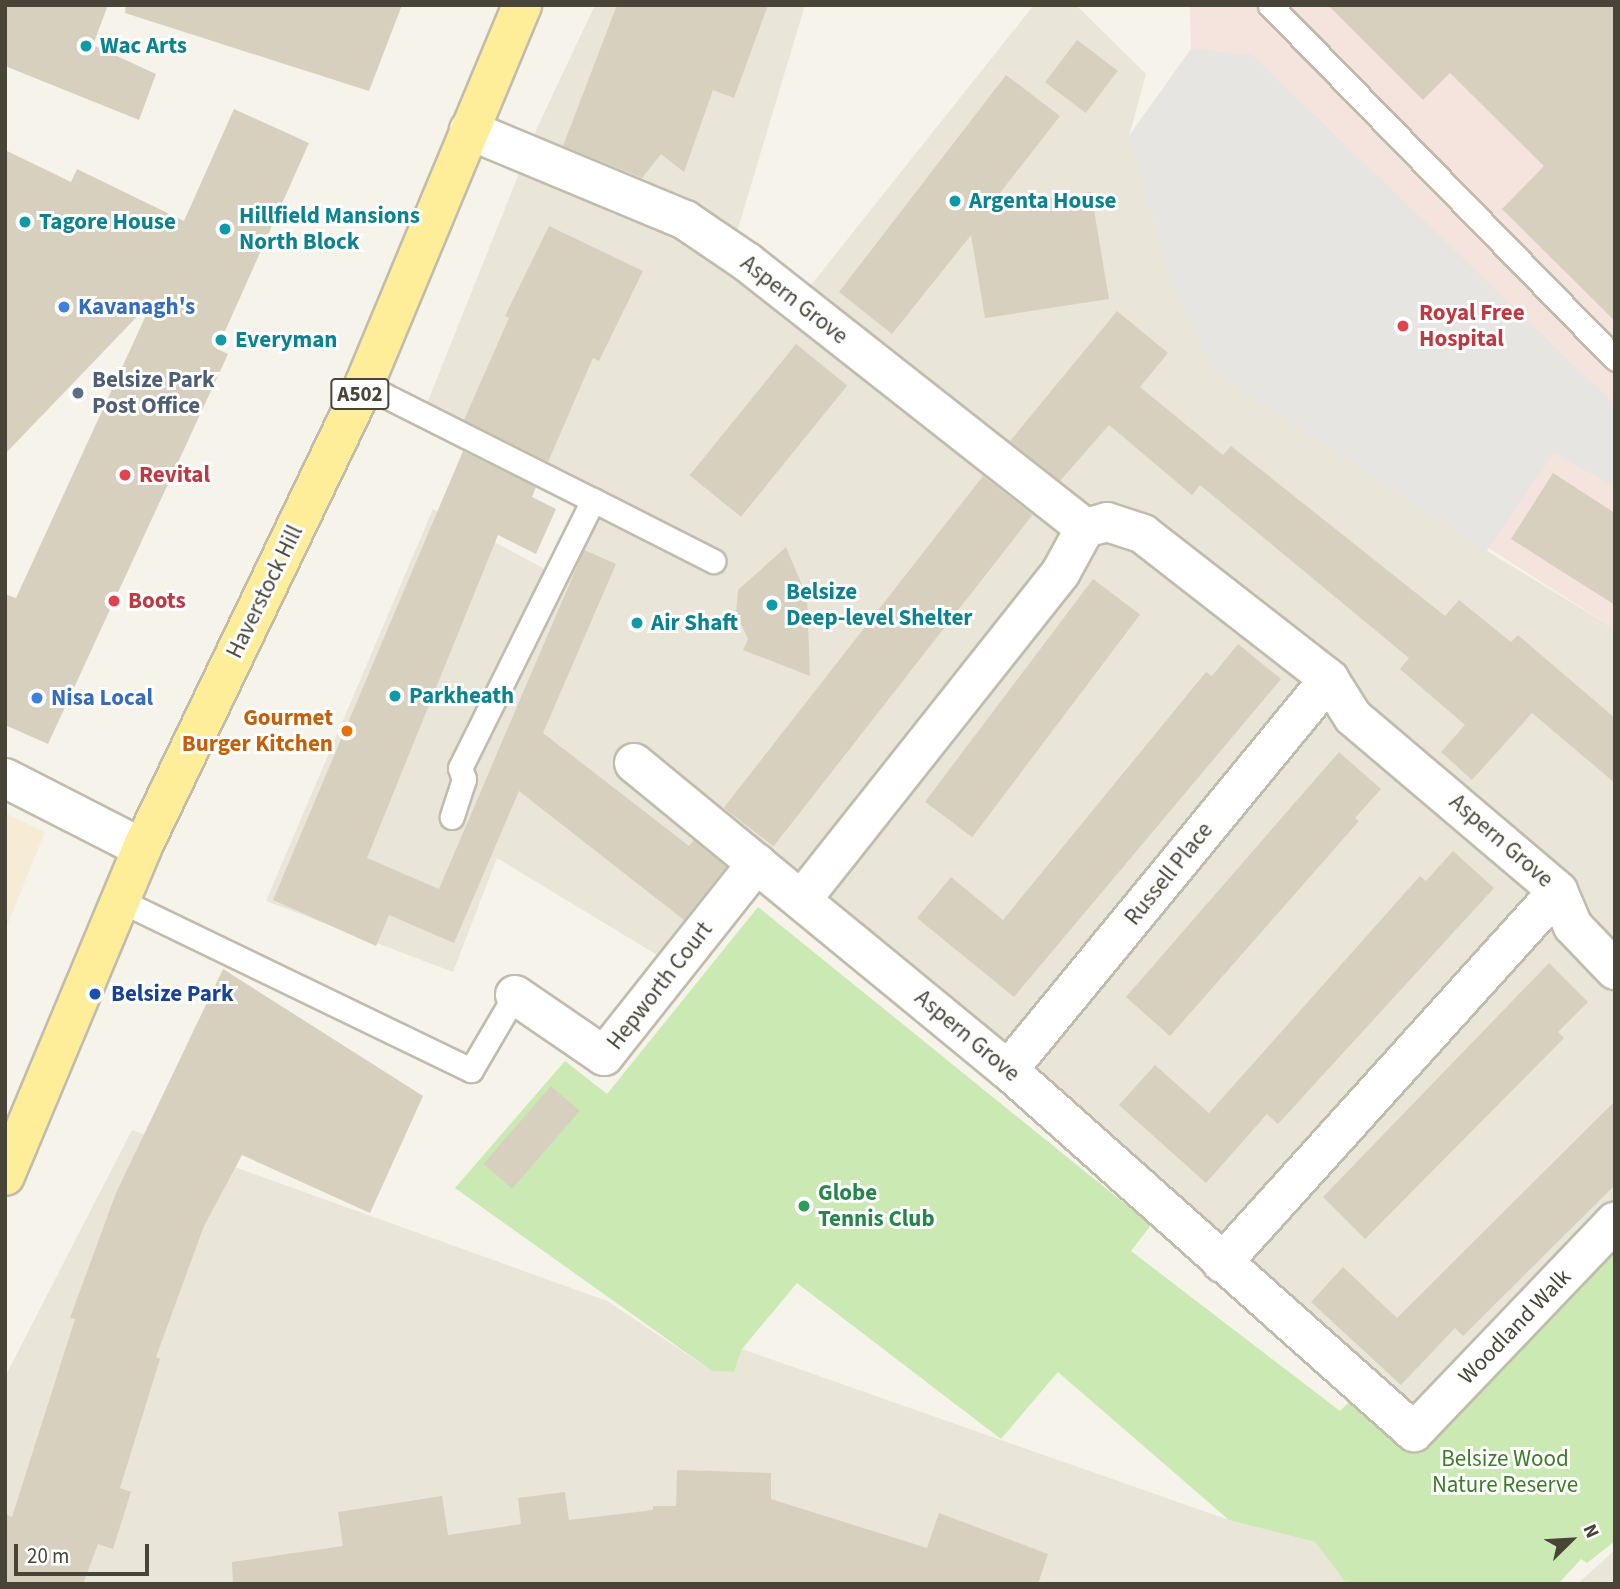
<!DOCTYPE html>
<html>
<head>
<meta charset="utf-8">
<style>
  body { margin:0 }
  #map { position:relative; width:1620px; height:1589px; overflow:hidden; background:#f5f3ea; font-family:"Source Sans 3",sans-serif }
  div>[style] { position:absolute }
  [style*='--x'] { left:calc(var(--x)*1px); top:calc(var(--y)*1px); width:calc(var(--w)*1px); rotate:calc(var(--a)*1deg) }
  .residential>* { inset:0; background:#e9e5d8 }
  .commercial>* { inset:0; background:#f6ecd5 }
  .medical>* { inset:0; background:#f5e3dd }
  .green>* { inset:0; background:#cae9b3 }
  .parking>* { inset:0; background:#e6e5e1 }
  .building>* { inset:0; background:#d7d0bf; transform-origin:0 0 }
  .roads { filter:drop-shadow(2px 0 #c1bcac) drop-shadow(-2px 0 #c1bcac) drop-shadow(0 2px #c1bcac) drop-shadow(0 -2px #c1bcac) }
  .lane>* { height:23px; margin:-11.5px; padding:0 11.5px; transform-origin:11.5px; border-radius:11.5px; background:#fff }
  .street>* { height:38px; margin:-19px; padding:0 19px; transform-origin:19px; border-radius:19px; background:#fff }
  .primary>* { height:38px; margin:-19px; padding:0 19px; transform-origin:19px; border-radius:19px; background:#feed99 }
  .dots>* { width:19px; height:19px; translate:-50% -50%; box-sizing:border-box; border:4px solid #fff; border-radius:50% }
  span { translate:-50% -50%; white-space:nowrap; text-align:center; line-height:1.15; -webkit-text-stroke:6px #fff; paint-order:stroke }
  .shield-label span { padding:2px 5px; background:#fff; border:2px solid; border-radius:5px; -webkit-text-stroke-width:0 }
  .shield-label { font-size:21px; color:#494438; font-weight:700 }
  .culture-label { font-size:23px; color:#0d838f; font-weight:700 }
  .left { translate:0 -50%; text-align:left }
  .street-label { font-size:23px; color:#494438 }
  .shop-label { font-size:23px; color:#366cbe; font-weight:700 }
  .health-label { font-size:23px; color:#be3a42; font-weight:700 }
  .service-label { font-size:23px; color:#4e5e75; font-weight:700 }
  .food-label { font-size:23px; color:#c56008; font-weight:700 }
  .right { translate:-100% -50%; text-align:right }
  .transit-label { font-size:23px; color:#164399; font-weight:700 }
  .leisure-label { font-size:23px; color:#27864d; font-weight:700 }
  .park-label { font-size:23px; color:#3f7c2a }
  .frame { position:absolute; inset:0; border:7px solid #494438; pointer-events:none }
  .north { position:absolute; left:1536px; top:1505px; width:70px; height:70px; -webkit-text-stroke:5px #fff; paint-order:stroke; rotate:66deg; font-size:19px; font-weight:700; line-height:28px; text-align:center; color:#494438 }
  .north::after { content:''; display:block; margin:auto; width:24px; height:32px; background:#494438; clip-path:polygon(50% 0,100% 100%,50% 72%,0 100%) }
  .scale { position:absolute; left:14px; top:1544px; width:135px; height:32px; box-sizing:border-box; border:4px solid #494438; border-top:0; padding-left:9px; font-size:21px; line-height:24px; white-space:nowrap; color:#494438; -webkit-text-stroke:5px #fff; paint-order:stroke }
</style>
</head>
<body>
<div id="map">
  <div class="residential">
    <div style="clip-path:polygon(595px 5px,805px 5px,733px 245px,803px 295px,1034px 5px,1076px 5px,1146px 74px,1129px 136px,1487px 551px,1615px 629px,1615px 1243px,1385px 1428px,1199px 1251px,750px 869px,672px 964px,497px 858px,453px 972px,266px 901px,433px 509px,567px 581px,608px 497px,426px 406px,538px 126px)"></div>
    <div style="clip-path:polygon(132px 1130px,607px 1301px,712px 1371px,734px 1372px,742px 1349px,1229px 1520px,1315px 1542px,1347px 1584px,5px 1584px,7px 1373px)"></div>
    <div style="clip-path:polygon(1615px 1550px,1615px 1584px,1577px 1584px)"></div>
  </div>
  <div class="commercial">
    <div style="clip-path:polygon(5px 813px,45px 832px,5px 931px)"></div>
  </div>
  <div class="medical">
    <div style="clip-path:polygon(1190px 5px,1615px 5px,1615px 629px,1214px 372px,1170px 280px,1129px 136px,1191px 49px)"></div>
  </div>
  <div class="green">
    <div style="clip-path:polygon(758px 907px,1151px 1225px,1131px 1251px,1340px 1411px,1349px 1402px,1388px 1434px,1605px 1255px,1615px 1255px,1615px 1541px,1587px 1563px,1581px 1559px,1558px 1584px,1347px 1584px,1315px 1542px,1229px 1520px,1058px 1372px,1001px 1439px,797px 1283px,742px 1349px,734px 1372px,712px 1371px,455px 1188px,565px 1061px,607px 1094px)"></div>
  </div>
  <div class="parking">
    <div style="clip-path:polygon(1191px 49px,1252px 55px,1615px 405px,1615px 487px,1554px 453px,1487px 551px,1214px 372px,1170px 280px,1129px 136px)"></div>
  </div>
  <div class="building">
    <div style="clip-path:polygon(5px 5px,108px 5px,93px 45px,156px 74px,139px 120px,5px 66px)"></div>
    <div style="clip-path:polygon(126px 5px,402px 5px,369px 91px,125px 13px)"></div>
    <div style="clip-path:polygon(617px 5px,768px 5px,734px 98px,713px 90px,684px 172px,661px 154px,642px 178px,563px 146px)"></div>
    <div style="clip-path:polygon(1328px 5px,1615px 5px,1615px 321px,1502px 209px,1544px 166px,1450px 73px,1423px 100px)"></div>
    <div style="left:1077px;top:40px;width:51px;height:53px;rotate:37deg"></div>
    <div style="clip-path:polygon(1006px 75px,1060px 116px,989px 207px,1091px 192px,1109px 299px,985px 318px,971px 235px,892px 334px,839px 292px)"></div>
    <div style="clip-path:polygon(234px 109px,309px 143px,217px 349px,228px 354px,48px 744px,5px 725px,5px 594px,16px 598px,153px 300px,5px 454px,5px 150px,71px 182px,77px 169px,184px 221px)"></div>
    <div style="clip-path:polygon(549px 226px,643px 271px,599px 361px,593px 358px,548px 462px,464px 420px,509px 318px,505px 316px)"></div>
    <div style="clip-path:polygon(1117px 311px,1168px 353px,1140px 387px,1223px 455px,1231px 446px,1445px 616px,1459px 600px,1511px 642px,1518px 635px,1615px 718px,1615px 783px,1532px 713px,1472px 780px,1441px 752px,1465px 725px,1400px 669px,1409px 658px,1200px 485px,1192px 495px,1109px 425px,1060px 481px,1010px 441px)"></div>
    <div style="left:796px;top:344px;width:66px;height:169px;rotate:39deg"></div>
    <div style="clip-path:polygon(463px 451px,536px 487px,532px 497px,556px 509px,536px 554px,498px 535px,367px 858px,439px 889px,584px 550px,616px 564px,543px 733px,689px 846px,694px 840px,726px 867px,684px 920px,519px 791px,454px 943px,389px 915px,376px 946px,273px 900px)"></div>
    <div style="clip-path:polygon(1553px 473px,1615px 513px,1615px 605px,1511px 539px)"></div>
    <div style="left:983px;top:476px;width:63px;height:421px;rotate:38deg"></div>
    <div style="clip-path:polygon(786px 547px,807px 597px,810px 676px,743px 650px,748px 639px,736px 613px,738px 590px)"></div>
    <div style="left:1093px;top:579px;width:59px;height:279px;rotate:37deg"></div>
    <div style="clip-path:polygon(1238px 644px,1281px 679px,1014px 997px,917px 918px,951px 877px,1003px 920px,1206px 672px,1212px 676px)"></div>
    <div style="clip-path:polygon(1339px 752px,1381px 789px,1355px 818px,1359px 821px,1170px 1036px,1126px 997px)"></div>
    <div style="clip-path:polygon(1453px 851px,1494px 888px,1278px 1124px,1267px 1114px,1206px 1183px,1119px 1105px,1155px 1065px,1209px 1113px,1420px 876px,1426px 881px)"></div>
    <div style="clip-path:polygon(1549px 963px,1588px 1002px,1558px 1032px,1564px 1038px,1365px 1239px,1323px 1197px)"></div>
    <div style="clip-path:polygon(223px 969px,423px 1096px,370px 1213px,242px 1155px,204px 1226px,156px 1357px,160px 1359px,120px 1488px,131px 1492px,113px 1549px,98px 1544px,83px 1584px,5px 1584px,5px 1514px,12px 1517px,75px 1319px,70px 1318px,116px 1193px)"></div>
    <div style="left:551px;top:1086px;width:38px;height:103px;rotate:41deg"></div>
    <div style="clip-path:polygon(1615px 1101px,1615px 1185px,1463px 1336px,1455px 1328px,1401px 1385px,1311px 1302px,1343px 1267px,1397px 1318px)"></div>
    <div style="clip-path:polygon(677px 1470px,771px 1473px,771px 1499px,927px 1548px,939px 1513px,1048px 1554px,1038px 1584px,233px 1584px,232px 1562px,343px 1546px,338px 1512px,442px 1496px,448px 1535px,521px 1524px,518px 1498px,565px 1492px,569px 1520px,653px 1510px,653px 1506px,676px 1506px)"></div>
  </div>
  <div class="roads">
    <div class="lane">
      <div style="--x:1270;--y:5;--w:494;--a:45.7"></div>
      <div style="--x:364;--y:385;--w:256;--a:26.7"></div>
      <div style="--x:593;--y:500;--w:299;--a:116.4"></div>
      <div style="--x:460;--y:768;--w:12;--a:70"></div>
      <div style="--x:464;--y:779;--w:40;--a:108"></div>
      <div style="--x:593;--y:500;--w:135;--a:26.9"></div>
      <div style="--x:119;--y:900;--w:391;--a:25.8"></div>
      <div style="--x:471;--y:1070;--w:87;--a:-59.6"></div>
    </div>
    <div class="street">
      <div style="--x:469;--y:130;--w:234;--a:22.6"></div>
      <div style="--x:685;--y:220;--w:75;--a:34.1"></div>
      <div style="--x:747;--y:262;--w:430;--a:38.2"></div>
      <div style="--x:634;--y:763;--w:484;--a:39.4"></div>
      <div style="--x:1008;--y:1070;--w:544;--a:41.72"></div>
      <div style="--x:1414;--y:1432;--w:291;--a:-46.3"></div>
      <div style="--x:5;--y:778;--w:154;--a:27.1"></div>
      <div style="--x:802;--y:899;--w:417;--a:-51.6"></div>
      <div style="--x:1061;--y:572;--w:50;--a:-61.4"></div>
      <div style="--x:1085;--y:528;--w:23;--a:-15"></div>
      <div style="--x:1107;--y:522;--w:38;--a:18"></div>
      <div style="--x:1143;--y:534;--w:236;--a:37.9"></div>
      <div style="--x:1329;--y:679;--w:45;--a:57.7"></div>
      <div style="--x:1353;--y:717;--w:269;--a:40.3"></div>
      <div style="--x:1558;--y:891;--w:38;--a:67"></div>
      <div style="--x:1573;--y:926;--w:61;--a:46.3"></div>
      <div style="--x:515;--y:995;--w:108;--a:34.4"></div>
      <div style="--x:604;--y:1056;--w:246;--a:-51.6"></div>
      <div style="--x:1008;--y:1070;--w:506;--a:-50.61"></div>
      <div style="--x:1222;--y:1263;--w:501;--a:-47.91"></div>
    </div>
    <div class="primary">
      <div style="--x:5;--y:1176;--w:355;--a:-67.3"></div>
      <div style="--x:142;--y:848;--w:513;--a:-64.38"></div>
      <div style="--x:364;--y:385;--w:412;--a:-67.4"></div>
    </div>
  </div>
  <div class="dots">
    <div style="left:86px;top:46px;background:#0f9aa8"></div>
    <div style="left:955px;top:201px;background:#0f9aa8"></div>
    <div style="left:25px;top:222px;background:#0f9aa8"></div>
    <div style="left:225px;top:229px;background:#0f9aa8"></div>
    <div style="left:64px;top:307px;background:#3f7fe0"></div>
    <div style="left:1403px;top:326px;background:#e0444e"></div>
    <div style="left:221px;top:340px;background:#0f9aa8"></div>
    <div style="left:78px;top:393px;background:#5c6f8a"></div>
    <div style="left:125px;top:475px;background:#e0444e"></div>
    <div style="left:114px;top:601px;background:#e0444e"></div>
    <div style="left:772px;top:605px;background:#0f9aa8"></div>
    <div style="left:637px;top:623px;background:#0f9aa8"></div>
    <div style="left:395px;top:696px;background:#0f9aa8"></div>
    <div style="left:37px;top:698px;background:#3f7fe0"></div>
    <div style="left:347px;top:731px;background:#e8710a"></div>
    <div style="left:95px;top:994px;background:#1a4fb4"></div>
    <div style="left:804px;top:1206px;background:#2e9e5b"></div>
  </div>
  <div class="shield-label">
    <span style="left:360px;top:394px">A502</span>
  </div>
  <div class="culture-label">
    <span class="left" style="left:100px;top:46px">Wac Arts</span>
    <span class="left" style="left:969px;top:201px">Argenta House</span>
    <span class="left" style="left:239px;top:229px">Hillfield Mansions<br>North Block</span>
    <span class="left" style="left:39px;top:222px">Tagore House</span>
    <span class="left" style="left:235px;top:340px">Everyman</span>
    <span class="left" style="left:786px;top:605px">Belsize<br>Deep-level Shelter</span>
    <span class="left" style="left:651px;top:623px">Air Shaft</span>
    <span class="left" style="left:409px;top:696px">Parkheath</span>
  </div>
  <div class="street-label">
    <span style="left:794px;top:300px;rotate:38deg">Aspern Grove</span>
    <span style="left:265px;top:592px;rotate:-64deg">Haverstock Hill</span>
    <span style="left:1501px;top:841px;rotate:41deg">Aspern Grove</span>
    <span style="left:1169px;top:874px;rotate:-51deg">Russell Place</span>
    <span style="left:660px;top:986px;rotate:-52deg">Hepworth Court</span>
    <span style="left:967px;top:1036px;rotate:40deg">Aspern Grove</span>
    <span style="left:1515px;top:1327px;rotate:-46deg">Woodland Walk</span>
  </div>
  <div class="shop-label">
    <span class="left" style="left:78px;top:307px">Kavanagh's</span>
    <span class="left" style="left:51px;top:698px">Nisa Local</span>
  </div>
  <div class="health-label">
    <span class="left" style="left:1419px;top:326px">Royal Free<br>Hospital</span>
    <span class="left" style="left:139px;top:475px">Revital</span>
    <span class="left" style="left:128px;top:601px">Boots</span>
  </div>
  <div class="service-label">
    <span class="left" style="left:92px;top:393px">Belsize Park<br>Post Office</span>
  </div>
  <div class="food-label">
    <span class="right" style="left:333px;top:731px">Gourmet<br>Burger Kitchen</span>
  </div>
  <div class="transit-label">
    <span class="left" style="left:111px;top:994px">Belsize Park</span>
  </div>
  <div class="leisure-label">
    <span class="left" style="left:818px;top:1206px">Globe<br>Tennis Club</span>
  </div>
  <div class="park-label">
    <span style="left:1505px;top:1472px">Belsize Wood<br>Nature Reserve</span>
  </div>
  <div class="frame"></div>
  <div class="north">N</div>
  <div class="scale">20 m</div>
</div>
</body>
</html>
